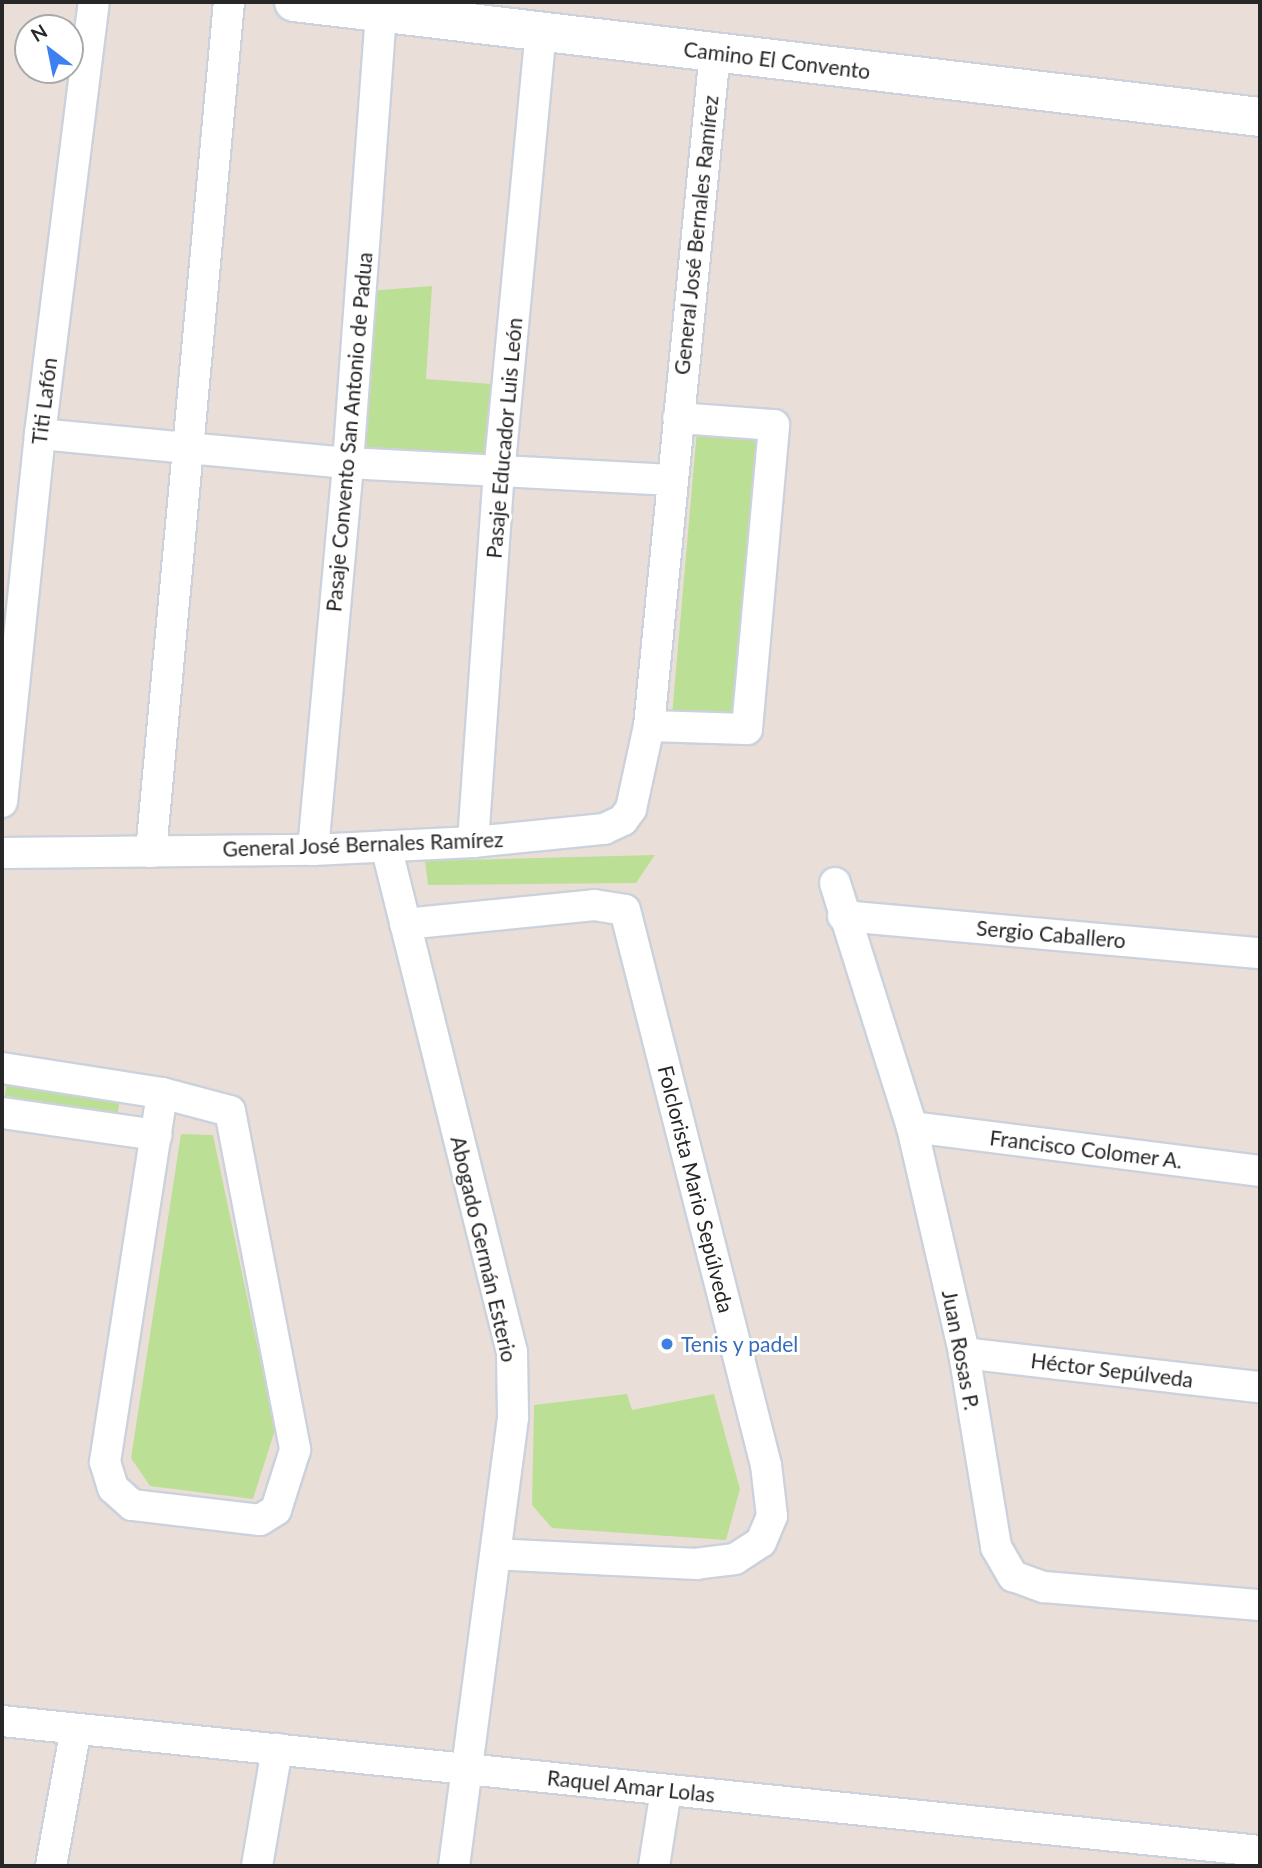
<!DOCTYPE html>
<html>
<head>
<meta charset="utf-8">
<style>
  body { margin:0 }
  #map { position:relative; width:1262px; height:1868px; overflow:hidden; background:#e9dfd8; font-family:Lato,sans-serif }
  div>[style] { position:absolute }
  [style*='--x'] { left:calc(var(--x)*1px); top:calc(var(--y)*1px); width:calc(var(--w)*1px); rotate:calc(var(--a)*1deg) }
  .green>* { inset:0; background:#bcdf96; transform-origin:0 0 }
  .roads { filter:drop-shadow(2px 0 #cbd2dc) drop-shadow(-2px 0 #cbd2dc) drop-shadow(0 2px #cbd2dc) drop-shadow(0 -2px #cbd2dc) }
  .minor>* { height:30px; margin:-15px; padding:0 15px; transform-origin:15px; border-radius:15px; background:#fff }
  .tertiary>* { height:38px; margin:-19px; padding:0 19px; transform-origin:19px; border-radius:19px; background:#fff }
  .dots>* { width:19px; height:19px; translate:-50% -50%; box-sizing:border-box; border:4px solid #fff; border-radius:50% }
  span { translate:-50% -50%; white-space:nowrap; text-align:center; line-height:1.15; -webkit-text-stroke:6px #fff; paint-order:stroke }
  .street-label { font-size:21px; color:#272727 }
  .shop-label { font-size:21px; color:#366cbe }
  .left { translate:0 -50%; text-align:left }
  .frame { position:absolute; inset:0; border:4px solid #272727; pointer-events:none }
  .north { position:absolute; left:14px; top:14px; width:70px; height:70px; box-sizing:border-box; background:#fff; border:2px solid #a9a9a9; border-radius:50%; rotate:328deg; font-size:19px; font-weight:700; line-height:28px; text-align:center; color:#272727 }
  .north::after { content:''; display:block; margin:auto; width:24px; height:32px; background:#3c80f2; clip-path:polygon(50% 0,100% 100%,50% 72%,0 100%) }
</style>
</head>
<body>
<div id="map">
  <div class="green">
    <div style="clip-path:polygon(432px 286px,426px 379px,492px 384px,485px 462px,355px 454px,367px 291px)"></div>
    <div style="left:697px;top:430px;width:63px;height:284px;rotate:5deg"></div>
    <div style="clip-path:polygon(655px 855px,636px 883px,428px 885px,425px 861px)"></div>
    <div style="left:7px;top:1083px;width:114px;height:13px;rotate:9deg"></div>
    <div style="clip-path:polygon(181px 1134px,213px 1135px,275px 1430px,253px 1499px,150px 1486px,131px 1458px)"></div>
    <div style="clip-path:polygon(627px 1394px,632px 1410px,714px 1394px,740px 1489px,726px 1540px,552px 1528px,532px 1505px,534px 1405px)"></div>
  </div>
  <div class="roads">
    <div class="minor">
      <div style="--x:40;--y:434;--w:309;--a:5.4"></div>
      <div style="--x:348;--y:463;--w:324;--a:3"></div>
      <div style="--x:649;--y:726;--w:98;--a:1.8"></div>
      <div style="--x:747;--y:729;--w:305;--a:-84.9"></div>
      <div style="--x:774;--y:425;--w:96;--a:-175.8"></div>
      <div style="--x:2;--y:802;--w:370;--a:-84.1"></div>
      <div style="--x:40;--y:434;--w:435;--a:-82.9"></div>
      <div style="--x:473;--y:842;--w:369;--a:-86"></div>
      <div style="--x:499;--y:474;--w:443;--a:-84.6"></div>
      <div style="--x:386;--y:846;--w:521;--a:76.02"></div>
      <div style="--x:512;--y:1352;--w:66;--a:89.1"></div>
      <div style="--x:513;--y:1418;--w:452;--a:97.5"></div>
      <div style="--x:313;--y:850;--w:389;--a:-84.8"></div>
      <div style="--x:348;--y:463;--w:451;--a:-85.8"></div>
      <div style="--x:151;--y:852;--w:854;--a:-84.76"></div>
      <div style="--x:2;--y:853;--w:311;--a:-0.6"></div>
      <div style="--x:313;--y:850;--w:160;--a:-2.9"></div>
      <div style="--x:473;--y:842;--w:132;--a:-5.7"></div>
      <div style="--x:604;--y:829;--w:21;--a:-25"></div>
      <div style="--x:623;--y:820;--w:14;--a:-54"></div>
      <div style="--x:631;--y:809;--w:85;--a:-77.8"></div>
      <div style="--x:649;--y:726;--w:677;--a:-84.41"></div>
      <div style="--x:835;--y:883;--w:256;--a:72.5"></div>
      <div style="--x:912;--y:1127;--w:232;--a:77"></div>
      <div style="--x:964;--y:1353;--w:197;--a:80.6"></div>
      <div style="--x:996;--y:1547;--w:34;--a:60"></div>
      <div style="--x:1013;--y:1576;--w:33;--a:20"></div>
      <div style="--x:1044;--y:1587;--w:217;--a:4.8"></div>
      <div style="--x:843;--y:916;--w:419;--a:5.1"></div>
      <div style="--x:405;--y:924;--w:190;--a:-5.7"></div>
      <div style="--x:594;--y:905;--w:31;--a:9"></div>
      <div style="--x:625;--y:910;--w:573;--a:75.75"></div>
      <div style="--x:766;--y:1465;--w:51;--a:83.3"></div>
      <div style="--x:772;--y:1516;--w:28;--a:113"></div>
      <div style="--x:761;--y:1542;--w:31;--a:147"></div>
      <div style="--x:735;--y:1559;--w:38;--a:173"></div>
      <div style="--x:697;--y:1564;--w:201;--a:-177.2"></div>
      <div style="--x:2;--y:1068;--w:162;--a:8.9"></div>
      <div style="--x:162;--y:1093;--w:70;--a:14.8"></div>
      <div style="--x:230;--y:1111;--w:345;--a:79.1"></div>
      <div style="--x:295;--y:1450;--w:63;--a:107.6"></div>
      <div style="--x:276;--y:1510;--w:19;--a:148"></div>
      <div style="--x:260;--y:1520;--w:129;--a:-173.3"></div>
      <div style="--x:132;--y:1505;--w:25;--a:-138"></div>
      <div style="--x:113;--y:1488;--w:27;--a:-107"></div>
      <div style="--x:105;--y:1462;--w:373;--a:-81.2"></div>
      <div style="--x:2;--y:1113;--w:156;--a:8.1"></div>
      <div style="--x:912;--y:1127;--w:351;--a:7.2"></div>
      <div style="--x:964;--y:1353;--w:298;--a:6.6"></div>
      <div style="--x:2;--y:1721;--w:1265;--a:5.9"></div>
      <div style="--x:51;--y:1866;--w:139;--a:-79.7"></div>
      <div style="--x:257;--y:1866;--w:119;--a:-80.3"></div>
      <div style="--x:654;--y:1866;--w:77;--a:-81"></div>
    </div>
    <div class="tertiary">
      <div style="--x:294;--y:2;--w:973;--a:6.79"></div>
    </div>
  </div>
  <div class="dots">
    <div style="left:667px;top:1344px;background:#3f7fe0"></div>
  </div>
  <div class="street-label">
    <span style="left:777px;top:60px;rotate:7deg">Camino El Convento</span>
    <span style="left:696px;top:235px;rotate:-84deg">General José Bernales Ramírez</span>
    <span style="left:44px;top:401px;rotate:-83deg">Titi Lafón</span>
    <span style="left:349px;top:432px;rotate:-85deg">Pasaje Convento San Antonio de Padua</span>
    <span style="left:504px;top:438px;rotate:-85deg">Pasaje Educador Luis León</span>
    <span style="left:363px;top:844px;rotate:-2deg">General José Bernales Ramírez</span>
    <span style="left:1051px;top:934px;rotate:5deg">Sergio Caballero</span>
    <span style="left:1086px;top:1149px;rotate:7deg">Francisco Colomer A.</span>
    <span style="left:696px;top:1189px;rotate:76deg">Folclorista Mario Sepúlveda</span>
    <span style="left:484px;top:1249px;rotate:77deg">Abogado Germán Esterio</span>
    <span style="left:961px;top:1350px;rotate:79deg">Juan Rosas P.</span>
    <span style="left:1112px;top:1370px;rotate:7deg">Héctor Sepúlveda</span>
    <span style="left:631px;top:1786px;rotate:6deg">Raquel Amar Lolas</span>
  </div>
  <div class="shop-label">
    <span class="left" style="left:681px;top:1344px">Tenis y padel</span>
  </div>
  <div class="frame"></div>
  <div class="north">N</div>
</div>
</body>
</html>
